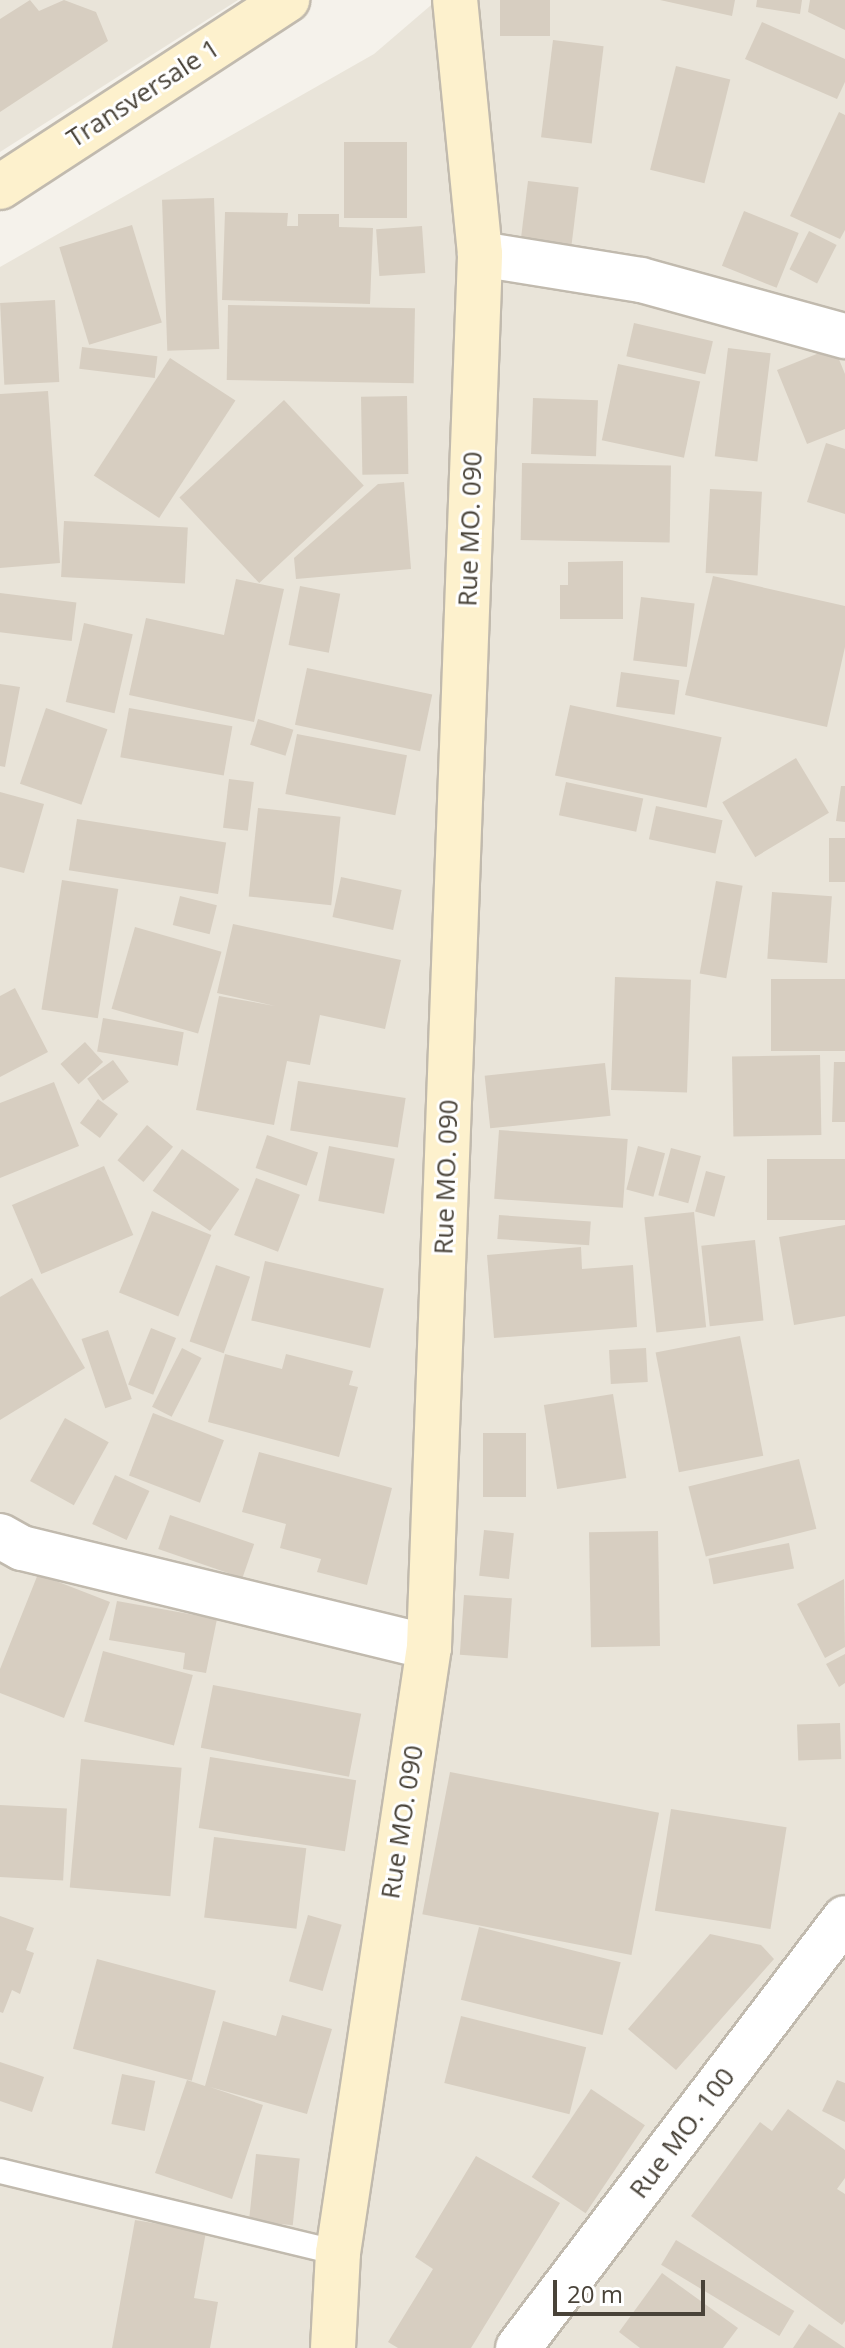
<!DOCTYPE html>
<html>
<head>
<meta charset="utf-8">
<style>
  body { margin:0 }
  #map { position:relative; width:845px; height:2348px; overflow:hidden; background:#f5f2eb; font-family:"Open Sans",sans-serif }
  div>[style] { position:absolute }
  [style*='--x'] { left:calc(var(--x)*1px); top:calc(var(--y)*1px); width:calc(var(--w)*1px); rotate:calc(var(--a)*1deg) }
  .residential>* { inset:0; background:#e9e4d9 }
  .building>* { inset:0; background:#d7cec1; transform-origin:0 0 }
  .roads { filter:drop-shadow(2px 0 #c1baae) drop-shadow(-2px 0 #c1baae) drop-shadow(0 2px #c1baae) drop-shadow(0 -2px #c1baae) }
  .lane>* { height:24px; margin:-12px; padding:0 12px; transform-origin:12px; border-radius:12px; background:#fff }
  .street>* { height:44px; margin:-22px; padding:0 22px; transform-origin:22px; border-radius:22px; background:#fff }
  .secondary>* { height:44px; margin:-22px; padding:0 22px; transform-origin:22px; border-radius:22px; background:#fdf1cd }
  span { translate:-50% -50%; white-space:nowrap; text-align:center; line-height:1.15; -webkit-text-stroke:6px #fff; paint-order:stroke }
  .street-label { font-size:26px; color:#494339 }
  .scale { position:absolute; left:553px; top:2280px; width:152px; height:36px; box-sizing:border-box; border:4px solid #494339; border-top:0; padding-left:10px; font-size:24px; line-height:28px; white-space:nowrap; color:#494339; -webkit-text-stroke:6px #fff; paint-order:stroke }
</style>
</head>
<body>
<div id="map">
  <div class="residential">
    <div style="clip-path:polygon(0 0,238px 0,0 152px)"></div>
    <div style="clip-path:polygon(437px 0,845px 0,845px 2348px,0 2348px,0 267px,374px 54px)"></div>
  </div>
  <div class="building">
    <div style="clip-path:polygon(30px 0,39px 11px,64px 0,96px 12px,108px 41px,0 112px,0 19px)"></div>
    <div style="left:500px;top:0;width:50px;height:36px"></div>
    <div style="clip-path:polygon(660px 0,735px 0,732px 16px)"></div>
    <div style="clip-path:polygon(757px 0,802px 0,800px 14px,756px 7px)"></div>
    <div style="clip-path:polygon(810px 0,845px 0,845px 30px,808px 12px)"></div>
    <div style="clip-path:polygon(762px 22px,845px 59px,845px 82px,837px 99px,745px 59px)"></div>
    <div style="left:553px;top:40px;width:51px;height:98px;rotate:7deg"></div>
    <div style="left:676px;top:66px;width:56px;height:107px;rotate:14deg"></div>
    <div style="clip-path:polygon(839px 112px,845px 115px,845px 230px,840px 239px,790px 216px)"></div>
    <div style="left:344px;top:142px;width:63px;height:76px"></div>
    <div style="left:528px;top:181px;width:51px;height:68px;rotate:7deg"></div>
    <div style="left:214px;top:198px;width:151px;height:52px;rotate:88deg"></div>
    <div style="left:744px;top:211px;width:59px;height:59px;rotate:22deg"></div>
    <div style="clip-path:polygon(225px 212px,288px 213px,287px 226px,298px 226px,298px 214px,339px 214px,339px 227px,373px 228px,370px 304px,222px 300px)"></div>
    <div style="left:132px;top:225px;width:102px;height:76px;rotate:73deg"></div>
    <div style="left:422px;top:226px;width:47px;height:46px;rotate:86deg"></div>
    <div style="left:809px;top:231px;width:31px;height:43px;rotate:27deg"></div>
    <div style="left:55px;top:300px;width:82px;height:55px;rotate:87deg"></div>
    <div style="left:228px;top:305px;width:187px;height:75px;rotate:1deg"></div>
    <div style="left:634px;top:323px;width:81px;height:34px;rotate:13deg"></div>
    <div style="left:82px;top:347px;width:76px;height:22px;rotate:7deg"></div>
    <div style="clip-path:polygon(834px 347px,845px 374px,845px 429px,807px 444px,777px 370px)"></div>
    <div style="left:728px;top:348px;width:43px;height:109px;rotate:7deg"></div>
    <div style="left:170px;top:358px;width:78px;height:140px;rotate:33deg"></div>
    <div style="left:618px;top:364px;width:84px;height:78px;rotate:12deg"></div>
    <div style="clip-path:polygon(48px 391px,60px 563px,0 568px,0 394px)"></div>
    <div style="left:407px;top:396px;width:78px;height:46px;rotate:89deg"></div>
    <div style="left:533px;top:398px;width:65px;height:56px;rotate:2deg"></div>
    <div style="left:284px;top:400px;width:117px;height:143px;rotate:47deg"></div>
    <div style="clip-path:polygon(826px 443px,845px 449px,845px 514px,807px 502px)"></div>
    <div style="left:522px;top:463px;width:149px;height:77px;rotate:1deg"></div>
    <div style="clip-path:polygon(404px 482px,411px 569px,296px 579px,294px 558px,378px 484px)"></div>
    <div style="left:710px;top:489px;width:52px;height:84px;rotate:3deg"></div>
    <div style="left:64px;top:521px;width:124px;height:56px;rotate:3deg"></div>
    <div style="clip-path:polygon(623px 561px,623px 619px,560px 619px,560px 585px,568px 585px,568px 562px)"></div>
    <div style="clip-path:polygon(713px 576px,845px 606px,845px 647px,827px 727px,685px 695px)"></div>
    <div style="clip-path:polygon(236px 579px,284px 589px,254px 722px,129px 695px,146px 618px,224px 635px)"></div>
    <div style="left:300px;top:586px;width:41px;height:60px;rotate:11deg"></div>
    <div style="left:0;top:593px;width:77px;height:39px;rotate:7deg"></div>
    <div style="left:641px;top:597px;width:54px;height:64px;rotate:7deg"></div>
    <div style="left:84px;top:623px;width:50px;height:81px;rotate:13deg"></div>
    <div style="left:307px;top:668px;width:128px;height:58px;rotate:12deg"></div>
    <div style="left:621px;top:672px;width:59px;height:35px;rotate:8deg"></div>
    <div style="clip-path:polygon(0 684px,20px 687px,5px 767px,0 766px)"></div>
    <div style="left:570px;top:705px;width:155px;height:72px;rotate:12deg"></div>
    <div style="left:46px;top:708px;width:65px;height:80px;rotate:19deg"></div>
    <div style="left:129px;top:708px;width:105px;height:50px;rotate:10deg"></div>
    <div style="left:258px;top:719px;width:37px;height:27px;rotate:17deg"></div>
    <div style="left:297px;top:734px;width:112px;height:61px;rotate:11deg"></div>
    <div style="left:796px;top:758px;width:64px;height:86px;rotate:59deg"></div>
    <div style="left:229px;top:779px;width:25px;height:49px;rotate:7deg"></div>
    <div style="left:566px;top:782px;width:79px;height:34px;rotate:12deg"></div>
    <div style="clip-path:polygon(841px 786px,845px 786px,845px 822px,836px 821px)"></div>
    <div style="clip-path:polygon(0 792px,44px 804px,24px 873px,0 867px)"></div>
    <div style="left:656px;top:806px;width:68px;height:34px;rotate:12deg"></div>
    <div style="left:258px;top:808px;width:83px;height:89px;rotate:6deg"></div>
    <div style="left:77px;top:819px;width:151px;height:52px;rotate:9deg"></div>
    <div style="left:829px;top:838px;width:16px;height:44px"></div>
    <div style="left:341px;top:877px;width:62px;height:41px;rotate:12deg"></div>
    <div style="left:62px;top:880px;width:57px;height:131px;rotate:9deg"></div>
    <div style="left:716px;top:881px;width:27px;height:94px;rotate:10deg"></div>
    <div style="left:772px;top:892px;width:60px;height:67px;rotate:4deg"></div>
    <div style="left:180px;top:896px;width:38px;height:30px;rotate:14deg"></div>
    <div style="clip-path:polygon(233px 924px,401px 960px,385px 1029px,320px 1015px,310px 1065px,287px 1061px,274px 1125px,196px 1110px,219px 996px,275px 1006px,217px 993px)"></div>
    <div style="left:135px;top:927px;width:90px;height:85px;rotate:16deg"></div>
    <div style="left:615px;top:977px;width:76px;height:113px;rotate:2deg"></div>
    <div style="left:845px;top:979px;width:72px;height:74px;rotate:90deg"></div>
    <div style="clip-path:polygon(15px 988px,48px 1052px,0 1077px,0 996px)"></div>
    <div style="left:103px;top:1018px;width:82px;height:34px;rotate:10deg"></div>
    <div style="left:85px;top:1042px;width:27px;height:33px;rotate:48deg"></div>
    <div style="left:820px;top:1055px;width:80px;height:88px;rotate:89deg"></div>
    <div style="left:113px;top:1060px;width:27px;height:32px;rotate:54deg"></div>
    <div style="clip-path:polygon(834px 1062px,845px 1062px,845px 1122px,832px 1122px)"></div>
    <div style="left:605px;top:1063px;width:53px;height:121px;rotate:84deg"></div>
    <div style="left:298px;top:1081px;width:109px;height:50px;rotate:9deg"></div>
    <div style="clip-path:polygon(54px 1082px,79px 1146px,0 1178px,0 1103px)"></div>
    <div style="left:98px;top:1099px;width:25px;height:30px;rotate:37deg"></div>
    <div style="left:147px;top:1125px;width:34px;height:46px;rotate:40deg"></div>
    <div style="left:499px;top:1130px;width:129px;height:69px;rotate:4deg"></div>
    <div style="left:267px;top:1135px;width:54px;height:35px;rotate:19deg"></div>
    <div style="left:329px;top:1146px;width:67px;height:56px;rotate:11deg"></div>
    <div style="left:638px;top:1146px;width:28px;height:45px;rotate:15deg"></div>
    <div style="left:671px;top:1148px;width:31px;height:49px;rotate:15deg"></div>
    <div style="left:182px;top:1149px;width:70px;height:51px;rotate:35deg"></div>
    <div style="left:845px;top:1159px;width:61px;height:78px;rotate:90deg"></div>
    <div style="left:104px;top:1166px;width:75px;height:100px;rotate:67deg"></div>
    <div style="left:706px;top:1171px;width:20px;height:42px;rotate:15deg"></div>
    <div style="left:256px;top:1178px;width:47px;height:61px;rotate:21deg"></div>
    <div style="left:152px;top:1211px;width:64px;height:88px;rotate:22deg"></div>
    <div style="left:694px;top:1212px;width:116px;height:50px;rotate:84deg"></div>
    <div style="left:499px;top:1215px;width:92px;height:24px;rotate:4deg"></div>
    <div style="clip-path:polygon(845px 1225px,845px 1316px,794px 1325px,779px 1237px)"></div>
    <div style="left:755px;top:1240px;width:81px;height:54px;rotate:84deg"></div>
    <div style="clip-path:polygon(581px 1247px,582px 1269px,633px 1265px,637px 1327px,494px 1338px,487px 1255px)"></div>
    <div style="left:265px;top:1261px;width:122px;height:61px;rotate:13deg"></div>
    <div style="left:216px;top:1265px;width:36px;height:81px;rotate:19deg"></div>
    <div style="clip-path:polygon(32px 1278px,85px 1368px,0 1420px,0 1297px)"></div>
    <div style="left:151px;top:1328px;width:27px;height:61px;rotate:22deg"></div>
    <div style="left:108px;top:1330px;width:73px;height:28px;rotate:71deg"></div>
    <div style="left:740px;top:1336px;width:122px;height:86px;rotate:79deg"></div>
    <div style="left:182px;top:1348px;width:22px;height:66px;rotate:27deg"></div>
    <div style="left:646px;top:1348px;width:34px;height:37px;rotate:87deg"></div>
    <div style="clip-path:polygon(225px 1354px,282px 1369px,286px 1354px,353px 1371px,349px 1385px,358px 1387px,339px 1457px,208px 1422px)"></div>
    <div style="left:613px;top:1394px;width:85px;height:70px;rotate:81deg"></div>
    <div style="left:153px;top:1413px;width:76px;height:67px;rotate:21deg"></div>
    <div style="left:65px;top:1418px;width:50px;height:72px;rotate:29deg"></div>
    <div style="left:526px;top:1433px;width:64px;height:43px;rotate:90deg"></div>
    <div style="clip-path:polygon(259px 1452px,392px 1488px,367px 1585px,317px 1572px,321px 1559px,280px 1548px,286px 1524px,242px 1512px)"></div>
    <div style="left:799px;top:1459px;width:72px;height:114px;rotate:76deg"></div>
    <div style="left:115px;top:1475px;width:38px;height:54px;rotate:25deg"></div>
    <div style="left:170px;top:1515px;width:89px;height:36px;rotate:19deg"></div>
    <div style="left:484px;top:1530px;width:30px;height:46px;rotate:6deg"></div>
    <div style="left:658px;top:1531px;width:115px;height:69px;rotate:89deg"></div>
    <div style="left:789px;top:1543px;width:26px;height:82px;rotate:79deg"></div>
    <div style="clip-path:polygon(38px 1574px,110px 1602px,64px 1718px,0 1693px,0 1669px)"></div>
    <div style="clip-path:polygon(844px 1579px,845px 1647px,825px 1658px,797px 1604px)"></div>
    <div style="left:464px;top:1595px;width:48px;height:60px;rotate:4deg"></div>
    <div style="clip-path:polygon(117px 1601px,217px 1619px,206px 1673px,183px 1669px,185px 1653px,109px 1640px)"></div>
    <div style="left:103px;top:1651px;width:93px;height:73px;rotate:15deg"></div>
    <div style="clip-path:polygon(845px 1654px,845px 1683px,839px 1687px,826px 1664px)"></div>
    <div style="left:213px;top:1685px;width:151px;height:64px;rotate:11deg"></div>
    <div style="left:840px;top:1723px;width:36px;height:43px;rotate:88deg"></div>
    <div style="left:210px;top:1757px;width:148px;height:72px;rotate:9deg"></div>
    <div style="left:81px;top:1759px;width:101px;height:129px;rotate:5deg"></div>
    <div style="left:450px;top:1772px;width:213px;height:145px;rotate:11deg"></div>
    <div style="left:0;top:1805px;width:67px;height:72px;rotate:3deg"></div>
    <div style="left:671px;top:1809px;width:117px;height:103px;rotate:9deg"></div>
    <div style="left:214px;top:1837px;width:93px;height:81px;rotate:7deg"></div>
    <div style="left:308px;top:1915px;width:35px;height:69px;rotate:16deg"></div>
    <div style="clip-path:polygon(0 1916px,34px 1928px,26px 1950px,34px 1953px,20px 1994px,12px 1990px,3px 2013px,0 2012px)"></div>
    <div style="left:479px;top:1927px;width:146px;height:75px;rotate:14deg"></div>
    <div style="clip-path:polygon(710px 1934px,761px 1945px,774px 1959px,676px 2070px,628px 2029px)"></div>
    <div style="left:97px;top:1959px;width:123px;height:93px;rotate:15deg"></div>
    <div style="clip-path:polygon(282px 2015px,332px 2029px,307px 2114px,210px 2087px,263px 2105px,232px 2199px,155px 2173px,187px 2080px,205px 2086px,223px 2021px,276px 2036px)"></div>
    <div style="left:461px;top:2016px;width:129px;height:69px;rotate:14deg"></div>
    <div style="clip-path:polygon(0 2062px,44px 2077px,32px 2112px,0 2101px)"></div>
    <div style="left:122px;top:2074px;width:34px;height:51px;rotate:12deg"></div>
    <div style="clip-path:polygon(837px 2080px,845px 2083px,845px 2122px,822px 2111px)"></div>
    <div style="left:591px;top:2089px;width:65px;height:106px;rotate:34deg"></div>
    <div style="clip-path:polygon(788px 2109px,845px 2150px,845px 2178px,837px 2189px,845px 2194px,845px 2321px,842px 2325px,691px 2216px,760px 2122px,772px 2131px)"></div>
    <div style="left:256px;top:2154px;width:44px;height:67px;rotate:6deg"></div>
    <div style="clip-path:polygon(476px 2156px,560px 2203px,471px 2348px,398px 2348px,388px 2342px,433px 2269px,415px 2257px)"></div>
    <div style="clip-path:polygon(135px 2220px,206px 2232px,194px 2298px,218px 2302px,210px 2348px,112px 2348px)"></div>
    <div style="left:676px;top:2240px;width:138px;height:29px;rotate:31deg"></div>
    <div style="clip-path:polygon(662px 2273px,738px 2328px,723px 2348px,640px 2348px,619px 2332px)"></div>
    <div style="clip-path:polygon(809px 2324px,845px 2348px,793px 2348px)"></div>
  </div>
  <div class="roads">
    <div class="lane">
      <div style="--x:0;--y:2171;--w:348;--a:13.6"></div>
    </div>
    <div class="street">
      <div style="--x:480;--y:254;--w:163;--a:9.2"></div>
      <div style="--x:641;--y:280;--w:212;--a:15.4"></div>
      <div style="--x:0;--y:1536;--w:25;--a:29"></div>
      <div style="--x:22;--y:1548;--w:419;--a:13.7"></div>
      <div style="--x:518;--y:2348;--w:540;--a:-52.75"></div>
    </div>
    <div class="secondary">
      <div style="--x:0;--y:187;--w:343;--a:-33.1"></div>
      <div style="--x:333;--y:2348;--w:95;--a:-87"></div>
      <div style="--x:338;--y:2253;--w:613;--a:-81.46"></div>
      <div style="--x:429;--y:1647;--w:1394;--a:-87.9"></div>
      <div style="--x:480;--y:254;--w:255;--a:-95.6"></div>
    </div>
  </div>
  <div class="street-label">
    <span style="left:143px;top:93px;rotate:-33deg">Transversale 1</span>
    <span style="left:470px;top:529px;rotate:-88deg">Rue MO. 090</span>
    <span style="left:446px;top:1177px;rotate:-88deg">Rue MO. 090</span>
    <span style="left:402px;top:1822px;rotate:-81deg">Rue MO. 090</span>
    <span style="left:682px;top:2133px;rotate:-53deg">Rue MO. 100</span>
  </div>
  <div class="scale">20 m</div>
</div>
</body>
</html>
